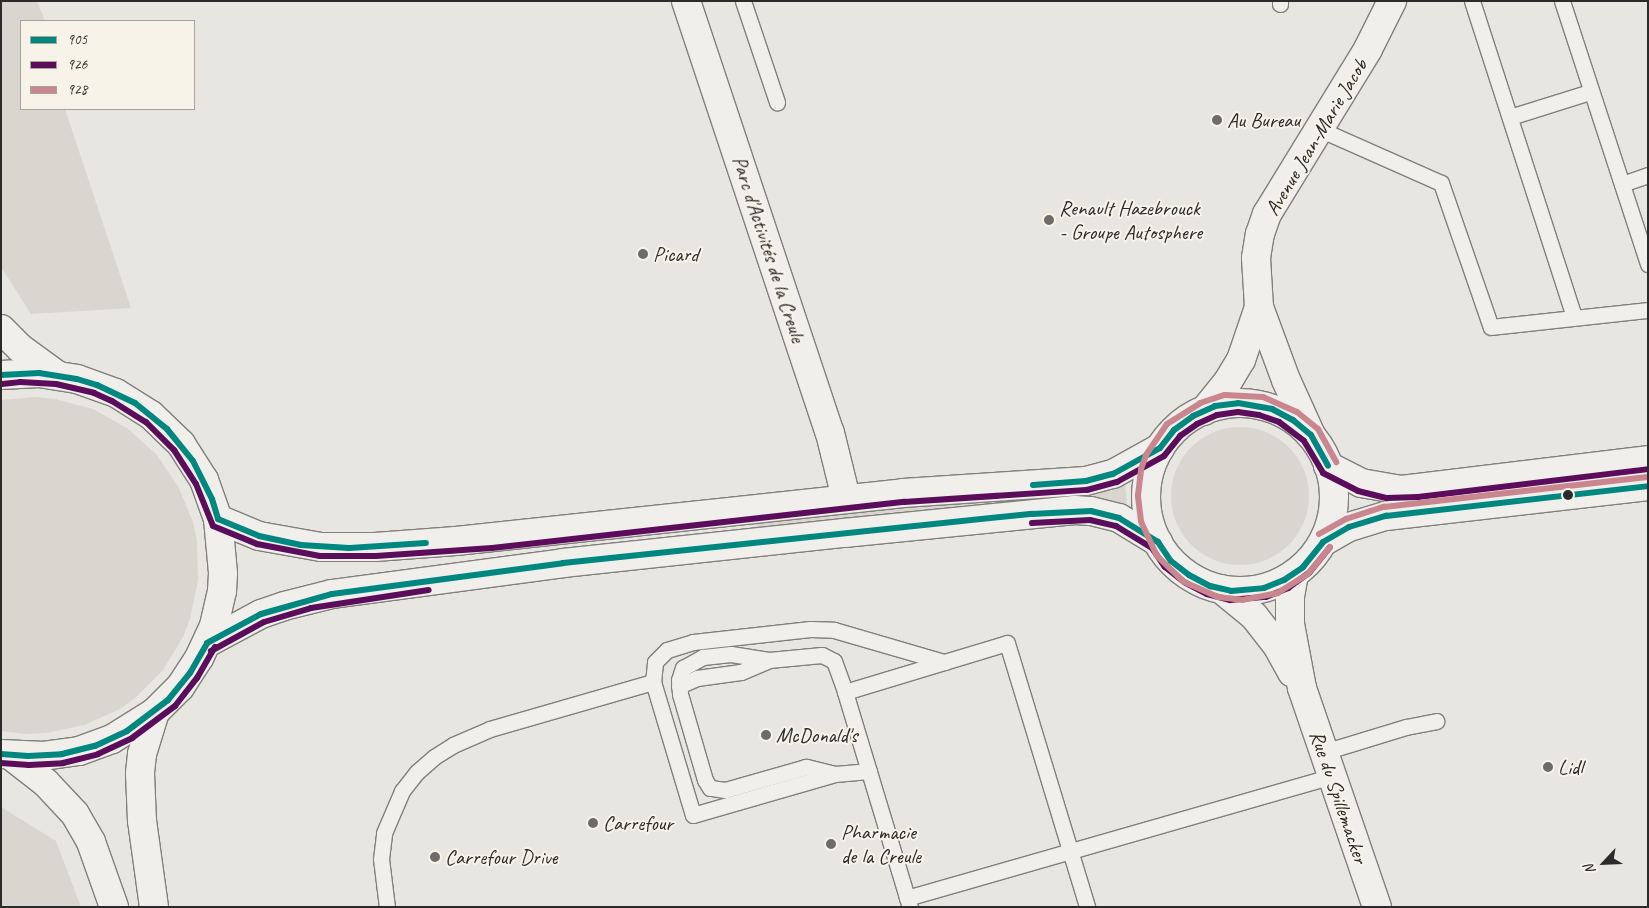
<!DOCTYPE html>
<html>
<head>
<meta charset="utf-8">
<style>
  body { margin:0 }
  #map { position:relative; width:1649px; height:908px; overflow:hidden; background:#e8e6e0; font-family:Caveat,sans-serif }
  div>[style] { position:absolute }
  [style*='--x'] { left:calc(var(--x)*1px); top:calc(var(--y)*1px); width:calc(var(--w)*1px); rotate:calc(var(--a)*1deg) }
  .green>* { inset:0; background:#d8d6ce }
  .round { border-radius:50% }
  .roads { filter:drop-shadow(1px 0 #807f7c) drop-shadow(-1px 0 #807f7c) drop-shadow(0 1px #807f7c) drop-shadow(0 -1px #807f7c) }
  .lane>* { height:15px; margin:-7.5px; padding:0 7.5px; transform-origin:7.5px; border-radius:7.5px; background:#f0efeb }
  .street>* { height:28px; margin:-14px; padding:0 14px; transform-origin:14px; border-radius:14px; background:#f0efeb }
  .secondary>* { height:28px; margin:-14px; padding:0 14px; transform-origin:14px; border-radius:14px; background:#f0efeb }
  .secondary>.ring { margin:-14px; padding:0; box-sizing:content-box; background:none; border:28px solid #f0efeb; border-radius:50% }
  .highway>* { height:28px; margin:-14px; padding:0 14px; transform-origin:14px; border-radius:14px; background:#f0efeb }
  .bus-1>* { height:6px; margin:-3px; padding:0 3px; transform-origin:3px; border-radius:3px; background:#008780 }
  .bus-2>* { height:6px; margin:-3px; padding:0 3px; transform-origin:3px; border-radius:3px; background:#5b0d5b }
  .bus-3>* { height:6px; margin:-3px; padding:0 3px; transform-origin:3px; border-radius:3px; background:#c9868e }
  .dots>* { width:14px; height:14px; translate:-50% -50%; box-sizing:border-box; border:2px solid #f7f3e8; border-radius:50% }
  span { translate:-50% -50%; white-space:nowrap; text-align:center; line-height:1.15; -webkit-text-stroke:4px #f7f3e8; paint-order:stroke }
  .poi-label { font-size:21px; color:#2b2b2b }
  .left { translate:0 -50%; text-align:left }
  .street-label { font-size:21px; color:#2b2b2b }
  .frame { position:absolute; inset:0; border:2px solid #2b2b2b; pointer-events:none }
  .legend { position:absolute; left:20px; top:20px; width:175px; height:90px; box-sizing:border-box; background:#f7f3e8; border:1px solid #a5a39c; margin:0; padding:6px 9px; list-style:none; font-size:15px; color:#2b2b2b }
  .legend li { display:flex; align-items:center; gap:10px; height:25px }
  .legend b { width:25px; border:1px solid #a5a39c }
  .north { position:absolute; left:1579px; top:838px; width:50px; height:50px; -webkit-text-stroke:4px #f7f3e8; paint-order:stroke; rotate:245deg; font-size:14px; font-weight:700; line-height:20px; text-align:center; color:#2b2b2b }
  .north::after { content:''; display:block; margin:auto; width:18px; height:22px; background:#2b2b2b; clip-path:polygon(50% 0,100% 100%,50% 72%,0 100%) }
</style>
</head>
<body>
<div id="map">
  <div class="green">
    <div style="clip-path:polygon(1px 1px,37px 1px,45px 21px,21px 21px,21px 109px,65px 109px,131px 308px,31px 314px,1px 267px)"></div>
    <div style="clip-path:polygon(36px 397px,55px 399px,93px 409px,127px 428px,156px 454px,178px 486px,193px 522px,197px 541px,198px 580px,190px 619px,183px 637px,163px 670px,135px 698px,120px 709px,84px 725px,46px 733px,26px 734px,1px 731px,1px 400px)"></div>
    <div class="round" style="left:1171px;top:427px;width:138px;height:138px"></div>
    <div style="clip-path:polygon(1125px 484px,1127px 504px,1124px 505px,1091px 497px,1038px 502px,1037px 493px,1111px 491px)"></div>
    <div style="clip-path:polygon(1021px 495px,1022px 506px,757px 533px,754px 520px)"></div>
    <div style="clip-path:polygon(1px 807px,56px 841px,81px 907px,1px 907px)"></div>
  </div>
  <div class="roads">
    <div class="lane">
      <div style="--x:743;--y:1;--w:107;--a:71.4"></div>
      <div style="--x:1280;--y:1;--w:3;--a:90"></div>
      <div style="--x:1472;--y:1;--w:332;--a:72.1"></div>
      <div style="--x:1562;--y:1;--w:277;--a:71.9"></div>
      <div style="--x:1510;--y:117;--w:84;--a:-17.4"></div>
      <div style="--x:1319;--y:129;--w:133;--a:23.9"></div>
      <div style="--x:1441;--y:183;--w:152;--a:70.9"></div>
      <div style="--x:1491;--y:327;--w:158;--a:-6.2"></div>
      <div style="--x:1622;--y:184;--w:28;--a:-19"></div>
      <div style="--x:679;--y:686;--w:20;--a:-24"></div>
      <div style="--x:697;--y:678;--w:44;--a:-7.8"></div>
      <div style="--x:741;--y:672;--w:30;--a:-23"></div>
      <div style="--x:845;--y:692;--w:169;--a:-16.8"></div>
      <div style="--x:1007;--y:643;--w:276;--a:73.1"></div>
      <div style="--x:1324;--y:752;--w:86;--a:-17"></div>
      <div style="--x:1406;--y:727;--w:31;--a:-11"></div>
      <div style="--x:869;--y:771;--w:34;--a:175"></div>
      <div style="--x:835;--y:774;--w:148;--a:163.9"></div>
      <div style="--x:693;--y:815;--w:139;--a:-106.7"></div>
      <div style="--x:653;--y:682;--w:20;--a:-84"></div>
      <div style="--x:655;--y:662;--w:17;--a:-45"></div>
      <div style="--x:667;--y:650;--w:27;--a:-17"></div>
      <div style="--x:693;--y:642;--w:118;--a:-6.3"></div>
      <div style="--x:810;--y:629;--w:24;--a:2"></div>
      <div style="--x:834;--y:630;--w:115;--a:16.2"></div>
      <div style="--x:835;--y:774;--w:30;--a:-166"></div>
      <div style="--x:806;--y:767;--w:84;--a:164.1"></div>
      <div style="--x:725;--y:790;--w:15;--a:-172"></div>
      <div style="--x:710;--y:788;--w:9;--a:-122"></div>
      <div style="--x:705;--y:780;--w:90;--a:-106.2"></div>
      <div style="--x:680;--y:694;--w:14;--a:-94"></div>
      <div style="--x:679;--y:680;--w:13;--a:-72"></div>
      <div style="--x:683;--y:668;--w:23;--a:-29"></div>
      <div style="--x:703;--y:657;--w:28;--a:-6"></div>
      <div style="--x:731;--y:654;--w:38;--a:9"></div>
      <div style="--x:769;--y:660;--w:53;--a:-5.4"></div>
      <div style="--x:822;--y:655;--w:13;--a:27"></div>
      <div style="--x:834;--y:661;--w:33;--a:70"></div>
      <div style="--x:845;--y:692;--w:225;--a:73.2"></div>
      <div style="--x:907;--y:898;--w:442;--a:-16"></div>
      <div style="--x:387;--y:907;--w:48;--a:-97.1"></div>
      <div style="--x:381;--y:859;--w:26;--a:-83"></div>
      <div style="--x:384;--y:833;--w:46;--a:-66.8"></div>
      <div style="--x:402;--y:791;--w:24;--a:-52"></div>
      <div style="--x:417;--y:772;--w:23;--a:-41"></div>
      <div style="--x:434;--y:757;--w:22;--a:-32"></div>
      <div style="--x:453;--y:745;--w:40;--a:-23.4"></div>
      <div style="--x:490;--y:729;--w:170;--a:-16.1"></div>
    </div>
    <div class="street">
      <div style="--x:686;--y:1;--w:455;--a:71.6"></div>
      <div style="--x:830;--y:433;--w:67;--a:76.2"></div>
      <div style="--x:1204;--y:411;--w:36;--a:-51"></div>
      <div style="--x:1227;--y:383;--w:27;--a:-59"></div>
      <div style="--x:1241;--y:360;--w:56;--a:-71.2"></div>
      <div style="--x:1311;--y:435;--w:60;--a:-114.4"></div>
      <div style="--x:1286;--y:380;--w:78;--a:-110.3"></div>
      <div style="--x:1259;--y:307;--w:49;--a:-93.5"></div>
      <div style="--x:1256;--y:258;--w:24;--a:-81"></div>
      <div style="--x:1260;--y:234;--w:21;--a:-71"></div>
      <div style="--x:1267;--y:214;--w:193;--a:-58.5"></div>
      <div style="--x:1368;--y:49;--w:54;--a:-63.4"></div>
      <div style="--x:1294;--y:574;--w:23;--a:100"></div>
      <div style="--x:1290;--y:597;--w:27;--a:90"></div>
      <div style="--x:1290;--y:624;--w:65;--a:79.4"></div>
      <div style="--x:1302;--y:688;--w:231;--a:71.1"></div>
      <div style="--x:1221;--y:589;--w:43;--a:39.3"></div>
      <div style="--x:1254;--y:616;--w:39;--a:52"></div>
      <div style="--x:1278;--y:647;--w:29;--a:61"></div>
    </div>
    <div class="secondary">
      <div class="ring" style="left:1146px;top:403px;width:160px;height:160px"></div>
      <div style="--x:1328;--y:466;--w:37;--a:27"></div>
      <div style="--x:1361;--y:483;--w:41;--a:9.9"></div>
      <div style="--x:1401;--y:490;--w:249;--a:-6.9"></div>
      <div style="--x:218;--y:519;--w:44;--a:22.5"></div>
      <div style="--x:259;--y:536;--w:63;--a:10.1"></div>
      <div style="--x:321;--y:547;--w:54;--a:0"></div>
      <div style="--x:375;--y:547;--w:81;--a:-4.2"></div>
      <div style="--x:456;--y:541;--w:450;--a:-6.1"></div>
      <div style="--x:903;--y:493;--w:183;--a:-3.8"></div>
      <div style="--x:1086;--y:481;--w:28;--a:-15"></div>
      <div style="--x:1113;--y:474;--w:54;--a:-29"></div>
      <div style="--x:1323;--y:542;--w:30;--a:-30"></div>
      <div style="--x:1349;--y:527;--w:39;--a:-17"></div>
      <div style="--x:1386;--y:516;--w:264;--a:-6.5"></div>
      <div style="--x:207;--y:643;--w:61;--a:-28.2"></div>
      <div style="--x:261;--y:614;--w:24;--a:-19"></div>
      <div style="--x:284;--y:606;--w:49;--a:-14"></div>
      <div style="--x:332;--y:594;--w:233;--a:-7.6"></div>
      <div style="--x:563;--y:563;--w:283;--a:-6.1"></div>
      <div style="--x:844;--y:533;--w:232;--a:-5.7"></div>
      <div style="--x:1075;--y:510;--w:16;--a:4"></div>
      <div style="--x:1091;--y:511;--w:29;--a:14"></div>
      <div style="--x:1119;--y:518;--w:46;--a:31.6"></div>
    </div>
    <div class="highway">
      <div style="--x:1;--y:329;--w:27;--a:45"></div>
      <div style="--x:20;--y:348;--w:46;--a:36.1"></div>
      <div style="--x:1;--y:375;--w:38;--a:-3"></div>
      <div style="--x:39;--y:373;--w:38;--a:9"></div>
      <div style="--x:77;--y:379;--w:41;--a:19.7"></div>
      <div style="--x:116;--y:393;--w:41;--a:32.2"></div>
      <div style="--x:151;--y:415;--w:42;--a:44"></div>
      <div style="--x:181;--y:444;--w:43;--a:57.4"></div>
      <div style="--x:204;--y:480;--w:41;--a:70.3"></div>
      <div style="--x:218;--y:519;--w:54;--a:84.7"></div>
      <div style="--x:223;--y:573;--w:18;--a:93"></div>
      <div style="--x:222;--y:591;--w:36;--a:103"></div>
      <div style="--x:214;--y:626;--w:35;--a:115"></div>
      <div style="--x:199;--y:658;--w:35;--a:123"></div>
      <div style="--x:180;--y:687;--w:35;--a:135"></div>
      <div style="--x:155;--y:712;--w:51;--a:147.9"></div>
      <div style="--x:112;--y:739;--w:35;--a:160"></div>
      <div style="--x:79;--y:751;--w:34;--a:172"></div>
      <div style="--x:45;--y:756;--w:44;--a:-177.4"></div>
      <div style="--x:10;--y:755;--w:46;--a:37.9"></div>
      <div style="--x:46;--y:783;--w:42;--a:46.9"></div>
      <div style="--x:75;--y:814;--w:32;--a:60"></div>
      <div style="--x:91;--y:842;--w:69;--a:70.5"></div>
      <div style="--x:154;--y:907;--w:87;--a:-97.9"></div>
      <div style="--x:142;--y:821;--w:48;--a:-92.4"></div>
      <div style="--x:140;--y:773;--w:19;--a:-84"></div>
      <div style="--x:142;--y:754;--w:44;--a:-72.8"></div>
    </div>
  </div>
  <div class="bus-1">
    <div style="--x:1;--y:375;--w:38;--a:-3"></div>
    <div style="--x:39;--y:373;--w:38;--a:9"></div>
    <div style="--x:77;--y:379;--w:21;--a:17"></div>
    <div style="--x:97;--y:385;--w:42;--a:25.3"></div>
    <div style="--x:135;--y:403;--w:41;--a:39.1"></div>
    <div style="--x:167;--y:429;--w:41;--a:50.9"></div>
    <div style="--x:193;--y:461;--w:42;--a:63.4"></div>
    <div style="--x:212;--y:499;--w:21;--a:73"></div>
    <div style="--x:1033;--y:485;--w:53;--a:-4.3"></div>
    <div style="--x:1086;--y:481;--w:28;--a:-15"></div>
    <div style="--x:1113;--y:474;--w:54;--a:-29"></div>
    <div style="--x:1160;--y:448;--w:23;--a:-52"></div>
    <div style="--x:1174;--y:430;--w:24;--a:-36"></div>
    <div style="--x:1193;--y:416;--w:24;--a:-24"></div>
    <div style="--x:1215;--y:406;--w:23;--a:-7"></div>
    <div style="--x:1238;--y:403;--w:35;--a:10"></div>
    <div style="--x:1272;--y:409;--w:24;--a:28"></div>
    <div style="--x:1293;--y:420;--w:23;--a:40"></div>
    <div style="--x:1311;--y:435;--w:35;--a:61"></div>
    <div style="--x:218;--y:519;--w:44;--a:22.5"></div>
    <div style="--x:259;--y:536;--w:43;--a:12.1"></div>
    <div style="--x:301;--y:545;--w:48;--a:3.6"></div>
    <div style="--x:349;--y:548;--w:77;--a:-3.7"></div>
    <div style="--x:1323;--y:542;--w:30;--a:-30"></div>
    <div style="--x:1349;--y:527;--w:39;--a:-17"></div>
    <div style="--x:1386;--y:516;--w:264;--a:-6.5"></div>
    <div style="--x:207;--y:643;--w:61;--a:-28.2"></div>
    <div style="--x:261;--y:614;--w:74;--a:-15.7"></div>
    <div style="--x:332;--y:594;--w:233;--a:-7.6"></div>
    <div style="--x:563;--y:563;--w:472;--a:-6"></div>
    <div style="--x:1032;--y:514;--w:59;--a:-2.9"></div>
    <div style="--x:1091;--y:511;--w:29;--a:14"></div>
    <div style="--x:1119;--y:518;--w:46;--a:31.6"></div>
    <div style="--x:1158;--y:542;--w:23;--a:56"></div>
    <div style="--x:1171;--y:561;--w:23;--a:38"></div>
    <div style="--x:1189;--y:575;--w:24;--a:28"></div>
    <div style="--x:1210;--y:586;--w:22;--a:13"></div>
    <div style="--x:1231;--y:591;--w:33;--a:-5"></div>
    <div style="--x:1264;--y:588;--w:22;--a:-22"></div>
    <div style="--x:1284;--y:580;--w:23;--a:-34"></div>
    <div style="--x:1303;--y:567;--w:32;--a:-51"></div>
    <div style="--x:1;--y:754;--w:27;--a:4"></div>
    <div style="--x:28;--y:756;--w:34;--a:-3"></div>
    <div style="--x:62;--y:754;--w:34;--a:-14"></div>
    <div style="--x:95;--y:746;--w:35;--a:-25"></div>
    <div style="--x:127;--y:731;--w:51;--a:-37.1"></div>
    <div style="--x:168;--y:700;--w:35;--a:-51"></div>
    <div style="--x:190;--y:673;--w:34;--a:-60"></div>
  </div>
  <div class="bus-2">
    <div style="--x:2;--y:384;--w:18;--a:-6"></div>
    <div style="--x:20;--y:382;--w:36;--a:3"></div>
    <div style="--x:56;--y:384;--w:39;--a:13"></div>
    <div style="--x:94;--y:393;--w:20;--a:24"></div>
    <div style="--x:112;--y:401;--w:40;--a:32"></div>
    <div style="--x:146;--y:422;--w:40;--a:45"></div>
    <div style="--x:174;--y:450;--w:40;--a:57.1"></div>
    <div style="--x:196;--y:484;--w:45;--a:68"></div>
    <div style="--x:213;--y:526;--w:48;--a:22.2"></div>
    <div style="--x:257;--y:544;--w:64;--a:10.8"></div>
    <div style="--x:320;--y:556;--w:56;--a:0"></div>
    <div style="--x:376;--y:556;--w:116;--a:-3.9"></div>
    <div style="--x:492;--y:548;--w:415;--a:-6.4"></div>
    <div style="--x:904;--y:502;--w:183;--a:-3.8"></div>
    <div style="--x:1087;--y:490;--w:31;--a:-15"></div>
    <div style="--x:1117;--y:482;--w:54;--a:-29"></div>
    <div style="--x:1164;--y:456;--w:26;--a:-51"></div>
    <div style="--x:1180;--y:436;--w:21;--a:-35"></div>
    <div style="--x:1197;--y:424;--w:22;--a:-24"></div>
    <div style="--x:1217;--y:415;--w:21;--a:-8"></div>
    <div style="--x:1238;--y:412;--w:21;--a:8"></div>
    <div style="--x:1259;--y:415;--w:21;--a:19"></div>
    <div style="--x:1279;--y:422;--w:31;--a:37"></div>
    <div style="--x:1304;--y:441;--w:37;--a:59"></div>
    <div style="--x:1323;--y:473;--w:39;--a:27"></div>
    <div style="--x:1358;--y:491;--w:30;--a:14"></div>
    <div style="--x:1387;--y:498;--w:31;--a:-2"></div>
    <div style="--x:1418;--y:497;--w:232;--a:-6.9"></div>
    <div style="--x:1032;--y:523;--w:58;--a:-3"></div>
    <div style="--x:1090;--y:520;--w:27;--a:13"></div>
    <div style="--x:1116;--y:526;--w:42;--a:31.4"></div>
    <div style="--x:1152;--y:548;--w:23;--a:56"></div>
    <div style="--x:1165;--y:567;--w:24;--a:38"></div>
    <div style="--x:1184;--y:582;--w:26;--a:28"></div>
    <div style="--x:1207;--y:594;--w:24;--a:15"></div>
    <div style="--x:1230;--y:600;--w:36;--a:-5"></div>
    <div style="--x:1266;--y:597;--w:24;--a:-22"></div>
    <div style="--x:1288;--y:588;--w:26;--a:-36"></div>
    <div style="--x:1309;--y:573;--w:33;--a:-51"></div>
    <div style="--x:211;--y:651;--w:60;--a:-28.7"></div>
    <div style="--x:264;--y:622;--w:49;--a:-16.6"></div>
    <div style="--x:311;--y:608;--w:119;--a:-8.7"></div>
    <div style="--x:1;--y:763;--w:28;--a:4"></div>
    <div style="--x:29;--y:765;--w:34;--a:-3"></div>
    <div style="--x:63;--y:763;--w:36;--a:-14"></div>
    <div style="--x:98;--y:754;--w:38;--a:-25"></div>
    <div style="--x:132;--y:738;--w:54;--a:-36.7"></div>
    <div style="--x:175;--y:706;--w:36;--a:-52"></div>
    <div style="--x:197;--y:678;--w:36;--a:-60"></div>
  </div>
  <div class="bus-3">
    <div style="--x:1319;--y:534;--w:31;--a:-29"></div>
    <div style="--x:1346;--y:519;--w:40;--a:-18"></div>
    <div style="--x:1384;--y:507;--w:265;--a:-6.5"></div>
    <div style="--x:1330;--y:547;--w:35;--a:129"></div>
    <div style="--x:1308;--y:574;--w:36;--a:148"></div>
    <div style="--x:1278;--y:593;--w:36;--a:169"></div>
    <div style="--x:1243;--y:600;--w:25;--a:-173"></div>
    <div style="--x:1218;--y:597;--w:37;--a:-156"></div>
    <div style="--x:1184;--y:582;--w:37;--a:-136"></div>
    <div style="--x:1157;--y:556;--w:38;--a:-115"></div>
    <div style="--x:1141;--y:521;--w:26;--a:-97"></div>
    <div style="--x:1138;--y:495;--w:26;--a:-83"></div>
    <div style="--x:1141;--y:469;--w:15;--a:-70"></div>
    <div style="--x:1146;--y:455;--w:37;--a:-56"></div>
    <div style="--x:1167;--y:424;--w:39;--a:-32"></div>
    <div style="--x:1200;--y:403;--w:26;--a:-18"></div>
    <div style="--x:1225;--y:395;--w:38;--a:3"></div>
    <div style="--x:1263;--y:397;--w:37;--a:24"></div>
    <div style="--x:1297;--y:412;--w:27;--a:39"></div>
    <div style="--x:1318;--y:429;--w:38;--a:61"></div>
  </div>
  <div class="dots">
    <div style="left:1217px;top:120px;background:#6d6c6a"></div>
    <div style="left:1049px;top:220px;background:#6d6c6a"></div>
    <div style="left:643px;top:254px;background:#6d6c6a"></div>
    <div style="left:1568px;top:495px;background:#2b2b2b"></div>
    <div style="left:766px;top:735px;background:#6d6c6a"></div>
    <div style="left:1548px;top:767px;background:#6d6c6a"></div>
    <div style="left:593px;top:823px;background:#6d6c6a"></div>
    <div style="left:831px;top:844px;background:#6d6c6a"></div>
    <div style="left:435px;top:857px;background:#6d6c6a"></div>
  </div>
  <div class="poi-label">
    <span class="left" style="left:1227px;top:120px">Au Bureau</span>
    <span class="left" style="left:1059px;top:220px">Renault Hazebrouck<br>- Groupe Autosphere</span>
    <span class="left" style="left:653px;top:254px">Picard</span>
    <span class="left" style="left:776px;top:735px">McDonald's</span>
    <span class="left" style="left:1558px;top:767px">Lidl</span>
    <span class="left" style="left:603px;top:823px">Carrefour</span>
    <span class="left" style="left:841px;top:844px">Pharmacie<br>de la Creule</span>
    <span class="left" style="left:445px;top:857px">Carrefour Drive</span>
  </div>
  <div class="street-label">
    <span style="left:1316px;top:137px;rotate:-59deg">Avenue Jean-Marie Jacob</span>
    <span style="left:769px;top:249px;rotate:72deg">Parc d'Activités de la Creule</span>
    <span style="left:1339px;top:797px;rotate:71deg">Rue du Spillemacker</span>
  </div>
  <div class="frame"></div>
  <ul class="legend">
  <li><b style="height:6px;background:#008780"></b>905</li>
  <li><b style="height:6px;background:#5b0d5b"></b>926</li>
  <li><b style="height:6px;background:#c9868e"></b>928</li>
  </ul>
  <div class="north">N</div>
</div>
</body>
</html>
